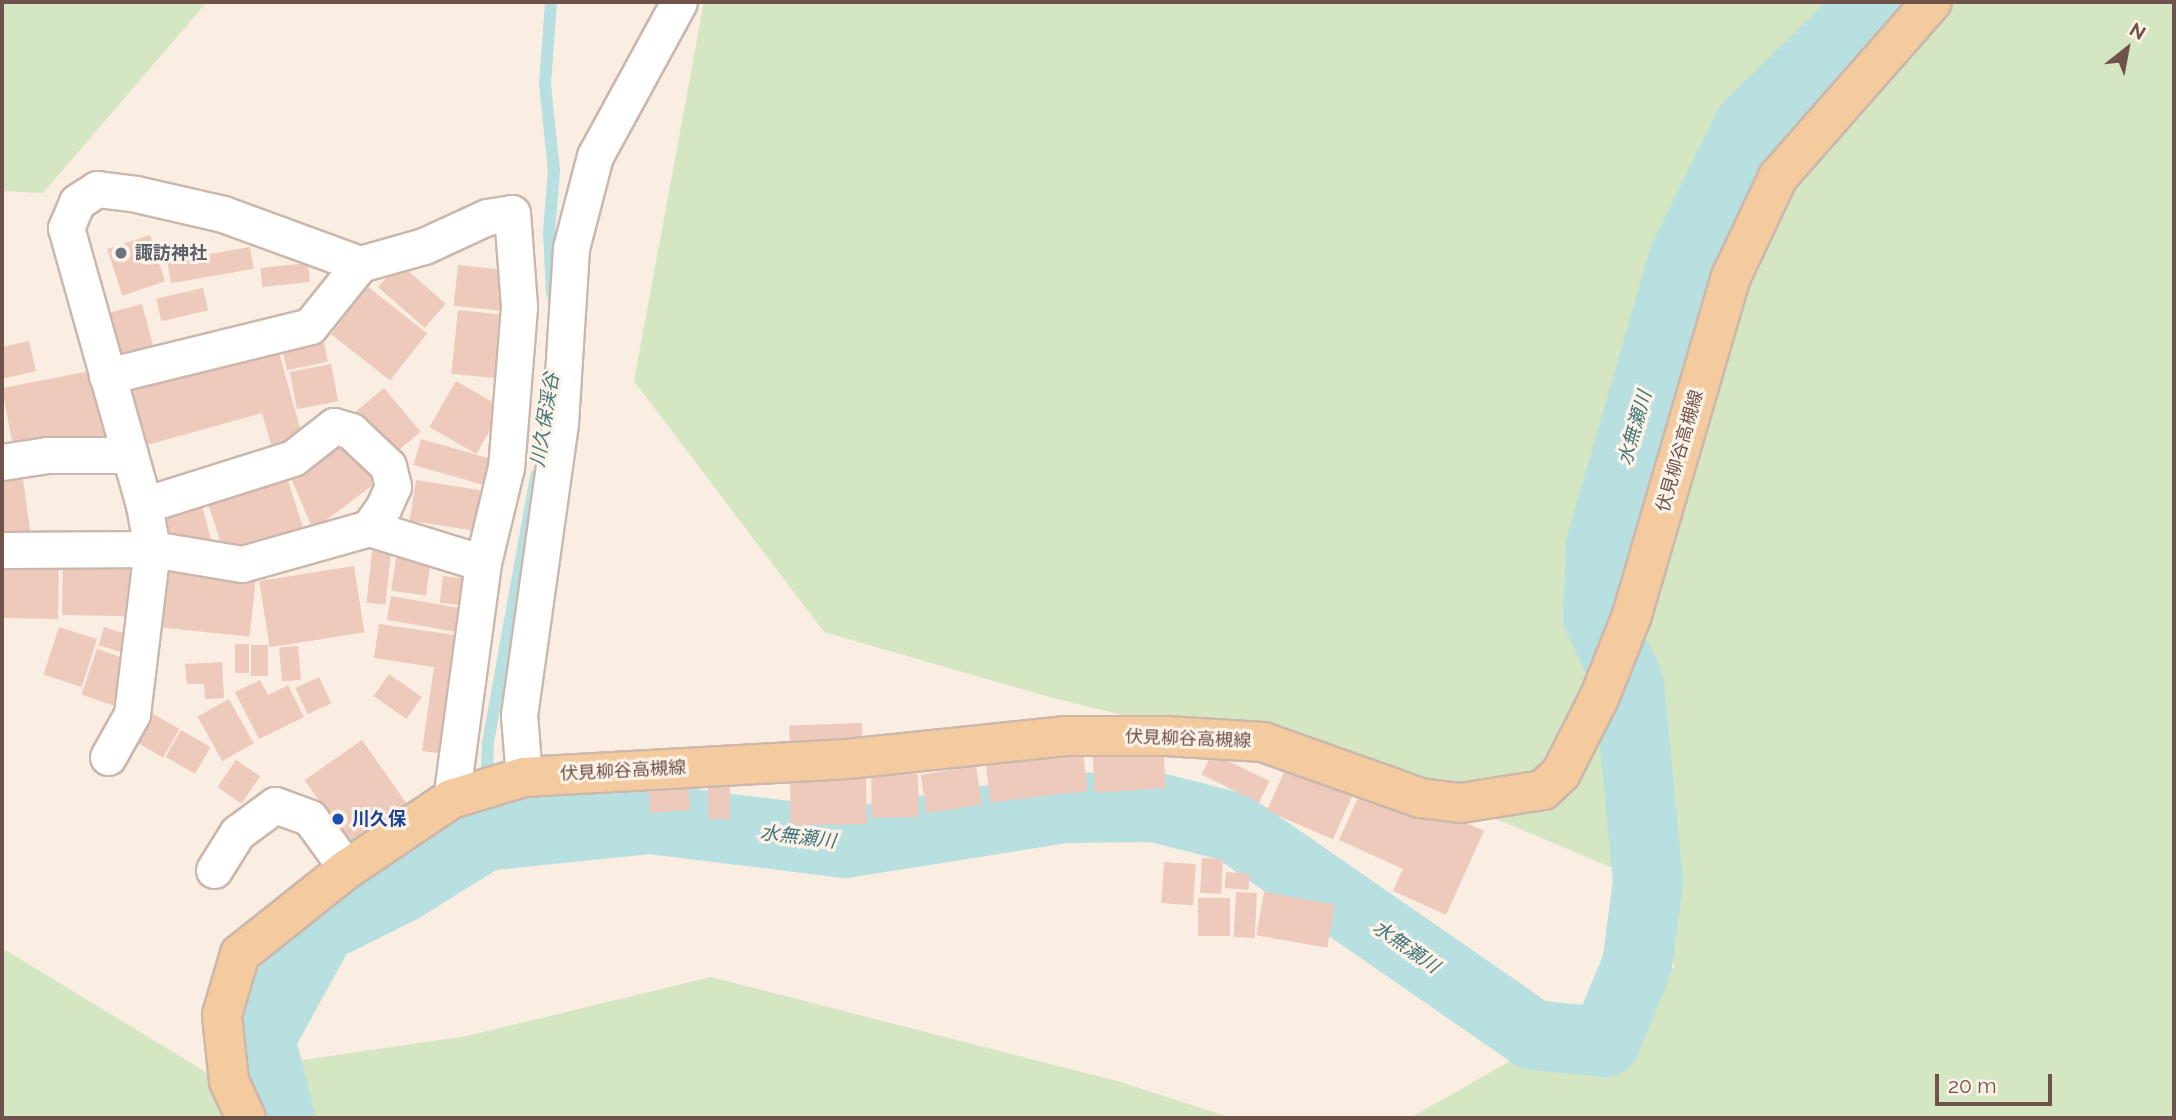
<!DOCTYPE html>
<html>
<head>
<meta charset="utf-8">
<style>
  body { margin:0 }
  #map { position:relative; width:2176px; height:1120px; overflow:hidden; background:#faeee2; font-family:Raleway,"Noto Sans JP",sans-serif }
  div>[style] { position:absolute }
  [style*='--x'] { left:calc(var(--x)*1px); top:calc(var(--y)*1px); width:calc(var(--w)*1px); rotate:calc(var(--a)*1deg) }
  .green>* { inset:0; background:#d4e6c2 }
  .stream>* { height:12px; margin:-6px; padding:0 6px; transform-origin:6px; border-radius:6px; background:#b8e0e1 }
  .river>* { height:70px; margin:-35px; padding:0 35px; transform-origin:35px; border-radius:35px; background:#b8e0e1 }
  .building>* { inset:0; background:#edcabb; transform-origin:0 0 }
  .roads { filter:drop-shadow(2px 0 #ccb7ac) drop-shadow(-2px 0 #ccb7ac) drop-shadow(0 2px #ccb7ac) drop-shadow(0 -2px #ccb7ac) }
  .minor>* { height:35px; margin:-17.5px; padding:0 17.5px; transform-origin:17.5px; border-radius:17.5px; background:#fff }
  .primary>* { height:38px; margin:-19px; padding:0 19px; transform-origin:19px; border-radius:19px; background:#f4cb9e }
  .dots>* { width:19px; height:19px; translate:-50% -50%; box-sizing:border-box; border:4px solid #fdf2e7; border-radius:50% }
  span { translate:-50% -50%; white-space:nowrap; text-align:center; line-height:1.15; -webkit-text-stroke:6px #fdf2e7; paint-order:stroke }
  .worship-label { font-size:18px; color:#5b616d; font-weight:700 }
  .left { translate:0 -50%; text-align:left }
  .street-label { font-size:18px; color:#6f534a }
  .transit-label { font-size:18px; color:#164399; font-weight:700 }
  .water-label { font-size:19px; color:#43777b; font-style:italic }
  .frame { position:absolute; inset:0; border:4px solid #6f534a; pointer-events:none }
  .north { position:absolute; left:2092px; top:14px; width:70px; height:70px; -webkit-text-stroke:5px #fdf2e7; paint-order:stroke; rotate:31deg; font-size:19px; font-weight:700; line-height:28px; text-align:center; color:#6f534a }
  .north::after { content:''; display:block; margin:auto; width:24px; height:32px; background:#6f534a; clip-path:polygon(50% 0,100% 100%,50% 72%,0 100%) }
  .scale { position:absolute; left:1935px; top:1074px; width:117px; height:32px; box-sizing:border-box; border:4px solid #6f534a; border-top:0; padding-left:9px; font-size:21px; line-height:24px; white-space:nowrap; color:#6f534a; -webkit-text-stroke:5px #fdf2e7; paint-order:stroke }
</style>
</head>
<body>
<div id="map">
  <div class="green">
    <div style="clip-path:polygon(2px 2px,207px 2px,43px 193px,2px 191px)"></div>
    <div style="clip-path:polygon(704px 2px,2174px 2px,2174px 1118px,1410px 1118px,1675px 967px,1613px 868px,1427px 790px,1053px 698px,824px 632px,634px 381px)"></div>
    <div style="clip-path:polygon(2px 948px,209px 1074px,467px 1036px,711px 977px,1117px 1081px,1232px 1118px,2px 1118px)"></div>
  </div>
  <div class="stream">
    <div style="--x:551;--y:2;--w:82;--a:94.2"></div>
    <div style="--x:545;--y:84;--w:87;--a:84.1"></div>
    <div style="--x:554;--y:171;--w:61;--a:94.7"></div>
    <div style="--x:549;--y:232;--w:62;--a:87.2"></div>
    <div style="--x:485;--y:836;--w:93;--a:-88.2"></div>
    <div style="--x:488;--y:743;--w:272;--a:-79.8"></div>
  </div>
  <div class="river">
    <div style="--x:280;--y:1118;--w:81;--a:-104.2"></div>
    <div style="--x:260;--y:1039;--w:127;--a:-61.2"></div>
    <div style="--x:321;--y:928;--w:89;--a:-26.6"></div>
    <div style="--x:401;--y:888;--w:99;--a:-31.8"></div>
    <div style="--x:485;--y:836;--w:166;--a:-5.9"></div>
    <div style="--x:650;--y:819;--w:196;--a:7"></div>
    <div style="--x:845;--y:843;--w:225;--a:-9"></div>
    <div style="--x:1067;--y:808;--w:87;--a:-0.7"></div>
    <div style="--x:1154;--y:807;--w:81;--a:14.2"></div>
    <div style="--x:1233;--y:827;--w:365;--a:34.7"></div>
    <div style="--x:1533;--y:1035;--w:72;--a:5.6"></div>
    <div style="--x:1605;--y:1042;--w:83;--a:-67.4"></div>
    <div style="--x:1637;--y:965;--w:85;--a:-82.5"></div>
    <div style="--x:1648;--y:881;--w:199;--a:-95.5"></div>
    <div style="--x:1629;--y:683;--w:73;--a:-115.2"></div>
    <div style="--x:1598;--y:617;--w:72;--a:-87.6"></div>
    <div style="--x:1601;--y:545;--w:299;--a:-73.9"></div>
    <div style="--x:1684;--y:258;--w:147;--a:-63.8"></div>
    <div style="--x:1749;--y:126;--w:177;--a:-44.3"></div>
  </div>
  <div class="building">
    <div style="left:150px;top:235px;width:49px;height:45px;rotate:72deg"></div>
    <div style="left:250px;top:247px;width:22px;height:84px;rotate:80deg"></div>
    <div style="left:308px;top:263px;width:19px;height:48px;rotate:84deg"></div>
    <div style="left:399px;top:263px;width:62px;height:32px;rotate:41deg"></div>
    <div style="left:458px;top:265px;width:54px;height:41px;rotate:6deg"></div>
    <div style="left:368px;top:287px;width:75px;height:60px;rotate:38deg"></div>
    <div style="left:203px;top:288px;width:23px;height:48px;rotate:77deg"></div>
    <div style="left:142px;top:304px;width:57px;height:41px;rotate:75deg"></div>
    <div style="left:458px;top:310px;width:57px;height:64px;rotate:6deg"></div>
    <div style="clip-path:polygon(29px 341px,36px 371px,2px 379px,2px 347px)"></div>
    <div style="left:324px;top:343px;width:19px;height:42px;rotate:78deg"></div>
    <div style="clip-path:polygon(277px 345px,305px 446px,274px 454px,262px 413px,143px 446px,126px 386px)"></div>
    <div style="left:331px;top:364px;width:38px;height:42px;rotate:79deg"></div>
    <div style="left:95px;top:370px;width:69px;height:95px;rotate:79deg"></div>
    <div style="left:456px;top:381px;width:54px;height:53px;rotate:30deg"></div>
    <div style="left:384px;top:388px;width:57px;height:43px;rotate:50deg"></div>
    <div style="clip-path:polygon(344px 432px,381px 479px,313px 530px,290px 475px)"></div>
    <div style="left:421px;top:439px;width:71px;height:27px;rotate:16deg"></div>
    <div style="left:287px;top:478px;width:60px;height:83px;rotate:72deg"></div>
    <div style="clip-path:polygon(23px 479px,31px 537px,2px 541px,2px 482px)"></div>
    <div style="left:416px;top:480px;width:81px;height:41px;rotate:9deg"></div>
    <div style="clip-path:polygon(201px 501px,214px 552px,167px 547px,156px 511px)"></div>
    <div style="left:372px;top:551px;width:19px;height:52px;rotate:6deg"></div>
    <div style="left:63px;top:556px;width:72px;height:59px;rotate:1deg"></div>
    <div style="left:396px;top:557px;width:35px;height:34px;rotate:8deg"></div>
    <div style="left:2px;top:559px;width:57px;height:59px;rotate:1deg"></div>
    <div style="left:354px;top:566px;width:67px;height:96px;rotate:81deg"></div>
    <div style="left:160px;top:571px;width:96px;height:56px;rotate:6deg"></div>
    <div style="left:443px;top:576px;width:23px;height:27px;rotate:7deg"></div>
    <div style="left:391px;top:596px;width:74px;height:24px;rotate:10deg"></div>
    <div style="clip-path:polygon(379px 624px,461px 636px,445px 754px,422px 751px,434px 667px,374px 658px)"></div>
    <div style="left:59px;top:627px;width:40px;height:50px;rotate:18deg"></div>
    <div style="left:104px;top:627px;width:34px;height:19px;rotate:17deg"></div>
    <div style="left:235px;top:644px;width:14px;height:29px"></div>
    <div style="left:251px;top:645px;width:17px;height:31px"></div>
    <div style="left:298px;top:646px;width:34px;height:19px;rotate:85deg"></div>
    <div style="left:97px;top:649px;width:40px;height:48px;rotate:19deg"></div>
    <div style="clip-path:polygon(222px 662px,224px 698px,205px 699px,204px 684px,187px 684px,185px 664px)"></div>
    <div style="left:389px;top:674px;width:40px;height:27px;rotate:35deg"></div>
    <div style="left:319px;top:677px;width:29px;height:26px;rotate:65deg"></div>
    <div style="clip-path:polygon(260px 680px,268px 695px,288px 685px,304px 717px,259px 739px,235px 692px)"></div>
    <div style="left:229px;top:699px;width:51px;height:36px;rotate:61deg"></div>
    <div style="left:150px;top:712px;width:34px;height:33px;rotate:30deg"></div>
    <div style="left:862px;top:723px;width:23px;height:73px;rotate:88deg"></div>
    <div style="left:181px;top:730px;width:34px;height:31px;rotate:30deg"></div>
    <div style="left:362px;top:740px;width:81px;height:70px;rotate:55deg"></div>
    <div style="left:1163px;top:745px;width:43px;height:71px;rotate:86deg"></div>
    <div style="left:1083px;top:752px;width:39px;height:98px;rotate:83deg"></div>
    <div style="left:1212px;top:753px;width:64px;height:24px;rotate:26deg"></div>
    <div style="left:236px;top:760px;width:29px;height:33px;rotate:34deg"></div>
    <div style="left:1289px;top:761px;width:72px;height:54px;rotate:24deg"></div>
    <div style="left:976px;top:766px;width:39px;height:56px;rotate:81deg"></div>
    <div style="left:866px;top:774px;width:50px;height:76px;rotate:89deg"></div>
    <div style="left:918px;top:774px;width:43px;height:47px;rotate:89deg"></div>
    <div style="left:688px;top:779px;width:31px;height:40px;rotate:86deg"></div>
    <div style="left:708px;top:784px;width:22px;height:35px"></div>
    <div style="clip-path:polygon(1362px 789px,1421px 803px,1484px 831px,1446px 915px,1393px 891px,1403px 869px,1339px 840px)"></div>
    <div style="left:1202px;top:858px;width:21px;height:35px;rotate:3deg"></div>
    <div style="left:1164px;top:862px;width:32px;height:41px;rotate:4deg"></div>
    <div style="left:1226px;top:872px;width:24px;height:16px;rotate:5deg"></div>
    <div style="left:1236px;top:892px;width:21px;height:45px;rotate:3deg"></div>
    <div style="left:1264px;top:892px;width:72px;height:44px;rotate:10deg"></div>
    <div style="left:1198px;top:898px;width:32px;height:38px"></div>
  </div>
  <div class="roads">
    <div class="minor">
      <div style="--x:107;--y:376;--w:209;--a:-13.8"></div>
      <div style="--x:310;--y:326;--w:80;--a:-51.1"></div>
      <div style="--x:360;--y:264;--w:66;--a:-15.7"></div>
      <div style="--x:424;--y:246;--w:69;--a:-24.7"></div>
      <div style="--x:487;--y:217;--w:25;--a:-9"></div>
      <div style="--x:512;--y:213;--w:94;--a:85.7"></div>
      <div style="--x:519;--y:307;--w:161;--a:94.6"></div>
      <div style="--x:506;--y:467;--w:99;--a:103.5"></div>
      <div style="--x:483;--y:563;--w:238;--a:97.7"></div>
      <div style="--x:2;--y:462;--w:46;--a:-8.8"></div>
      <div style="--x:47;--y:455;--w:83;--a:0"></div>
      <div style="--x:144;--y:505;--w:156;--a:-17.5"></div>
      <div style="--x:293;--y:458;--w:52;--a:-38"></div>
      <div style="--x:334;--y:426;--w:18;--a:16"></div>
      <div style="--x:351;--y:431;--w:51;--a:43.4"></div>
      <div style="--x:388;--y:466;--w:21;--a:76"></div>
      <div style="--x:393;--y:486;--w:24;--a:114"></div>
      <div style="--x:383;--y:508;--w:24;--a:125"></div>
      <div style="--x:2;--y:550;--w:150;--a:-0.4"></div>
      <div style="--x:152;--y:549;--w:91;--a:9.5"></div>
      <div style="--x:242;--y:564;--w:132;--a:-15.8"></div>
      <div style="--x:369;--y:528;--w:119;--a:17.1"></div>
      <div style="--x:108;--y:757;--w:49;--a:-60.8"></div>
      <div style="--x:132;--y:714;--w:166;--a:-83.1"></div>
      <div style="--x:152;--y:549;--w:45;--a:-100.3"></div>
      <div style="--x:144;--y:505;--w:288;--a:-105.7"></div>
      <div style="--x:66;--y:228;--w:28;--a:-67"></div>
      <div style="--x:77;--y:202;--w:24;--a:-33"></div>
      <div style="--x:97;--y:189;--w:39;--a:7"></div>
      <div style="--x:136;--y:194;--w:89;--a:12.9"></div>
      <div style="--x:223;--y:214;--w:146;--a:20.1"></div>
      <div style="--x:524;--y:777;--w:62;--a:-94.6"></div>
      <div style="--x:519;--y:715;--w:295;--a:-82"></div>
      <div style="--x:560;--y:423;--w:175;--a:-86.4"></div>
      <div style="--x:571;--y:248;--w:95;--a:-75.4"></div>
      <div style="--x:595;--y:156;--w:175;--a:-61.4"></div>
      <div style="--x:214;--y:870;--w:44;--a:-58.1"></div>
      <div style="--x:237;--y:833;--w:47;--a:-36.4"></div>
      <div style="--x:275;--y:805;--w:37;--a:20"></div>
      <div style="--x:310;--y:818;--w:63;--a:54"></div>
    </div>
    <div class="primary">
      <div style="--x:246;--y:1118;--w:41;--a:-114.7"></div>
      <div style="--x:229;--y:1081;--w:66;--a:-96.1"></div>
      <div style="--x:222;--y:1015;--w:64;--a:-73.6"></div>
      <div style="--x:240;--y:954;--w:137;--a:-38.5"></div>
      <div style="--x:347;--y:869;--w:125;--a:-33.9"></div>
      <div style="--x:451;--y:799;--w:76;--a:-16.8"></div>
      <div style="--x:524;--y:777;--w:324;--a:-3.2"></div>
      <div style="--x:847;--y:759;--w:221;--a:-6"></div>
      <div style="--x:1067;--y:736;--w:99;--a:0"></div>
      <div style="--x:1166;--y:736;--w:97;--a:3.5"></div>
      <div style="--x:1263;--y:742;--w:167;--a:19.6"></div>
      <div style="--x:1420;--y:798;--w:41;--a:7"></div>
      <div style="--x:1461;--y:803;--w:83;--a:-9"></div>
      <div style="--x:1543;--y:790;--w:25;--a:-43"></div>
      <div style="--x:1561;--y:773;--w:86;--a:-63.1"></div>
      <div style="--x:1600;--y:696;--w:87;--a:-68.4"></div>
      <div style="--x:1632;--y:615;--w:352;--a:-73.7"></div>
      <div style="--x:1731;--y:277;--w:110;--a:-64.8"></div>
      <div style="--x:1778;--y:177;--w:233;--a:-48.7"></div>
    </div>
  </div>
  <div class="dots">
    <div style="left:121px;top:253px;background:#6b7280"></div>
    <div style="left:338px;top:819px;background:#1a4fb4"></div>
  </div>
  <div class="worship-label">
    <span class="left" style="left:135px;top:253px">諏訪神社</span>
  </div>
  <div class="street-label">
    <span style="left:1680px;top:451px;rotate:-74deg">伏見柳谷高槻線</span>
    <span style="left:1188px;top:739px;rotate:2deg">伏見柳谷高槻線</span>
    <span style="left:623px;top:771px;rotate:-3deg">伏見柳谷高槻線</span>
  </div>
  <div class="transit-label">
    <span class="left" style="left:352px;top:819px">川久保</span>
  </div>
  <div class="water-label">
    <span style="left:545px;top:420px;rotate:-81deg">川久保渓谷</span>
    <span style="left:1635px;top:428px;rotate:-74deg">水無瀬川</span>
    <span style="left:798px;top:837px;rotate:7deg">水無瀬川</span>
    <span style="left:1406px;top:947px;rotate:35deg">水無瀬川</span>
  </div>
  <div class="frame"></div>
  <div class="north">N</div>
  <div class="scale">20 m</div>
</div>
</body>
</html>
